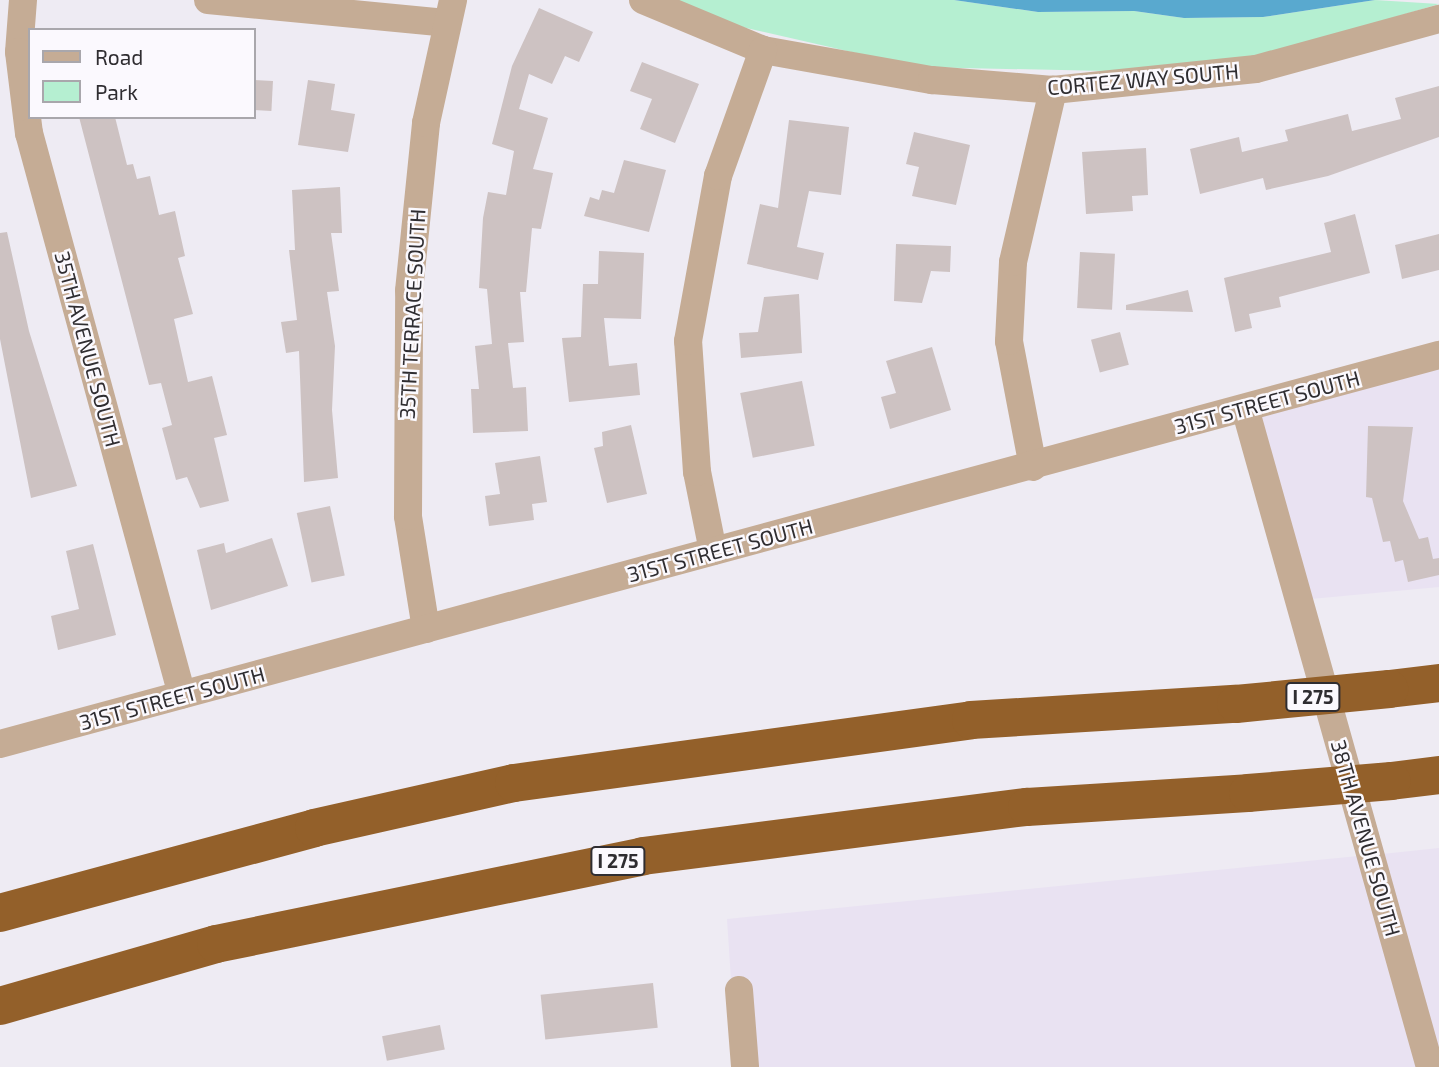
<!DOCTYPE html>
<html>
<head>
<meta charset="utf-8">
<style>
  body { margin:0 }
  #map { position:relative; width:1439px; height:1067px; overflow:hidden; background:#eeebf3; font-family:"Exo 2",sans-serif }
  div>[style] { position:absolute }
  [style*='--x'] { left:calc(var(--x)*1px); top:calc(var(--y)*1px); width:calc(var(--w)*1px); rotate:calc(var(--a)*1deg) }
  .built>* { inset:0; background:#e9e2f2 }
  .green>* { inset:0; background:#b5efd1 }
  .water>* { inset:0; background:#59a9cf }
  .building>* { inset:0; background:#cdc2c2; transform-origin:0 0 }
  .minor>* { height:28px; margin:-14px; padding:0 14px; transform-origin:14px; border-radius:14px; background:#c5ac95 }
  .highway>* { height:38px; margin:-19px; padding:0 19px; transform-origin:19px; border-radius:19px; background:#93602a }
  .highway-bridge>* { height:38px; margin:-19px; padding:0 19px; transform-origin:19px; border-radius:19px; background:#93602a }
  span { translate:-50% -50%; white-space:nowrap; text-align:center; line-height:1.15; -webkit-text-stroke:5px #fbf9fe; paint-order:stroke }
  .shield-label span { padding:2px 5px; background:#fbf9fe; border:2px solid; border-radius:5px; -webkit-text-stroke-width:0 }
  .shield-label { font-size:19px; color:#2f2d31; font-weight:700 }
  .street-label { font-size:21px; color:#2f2d31 }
  .legend { position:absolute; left:28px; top:28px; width:228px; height:91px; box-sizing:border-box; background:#fbf9fe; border:2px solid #a9a7ac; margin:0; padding:9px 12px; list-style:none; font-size:21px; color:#2f2d31 }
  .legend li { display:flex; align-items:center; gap:14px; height:35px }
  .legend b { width:35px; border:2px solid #a9a7ac }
</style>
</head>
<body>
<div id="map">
  <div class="built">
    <div style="clip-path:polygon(1439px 366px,1439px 587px,1311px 599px,1259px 415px)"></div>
    <div style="clip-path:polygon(1439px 848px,1439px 1057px,1382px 854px)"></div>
    <div style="clip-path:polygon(1358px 856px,1417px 1067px,757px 1067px,750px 979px,731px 980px,727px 919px)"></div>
  </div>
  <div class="green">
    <div style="clip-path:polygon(668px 0,954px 0,1038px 12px,1134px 11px,1184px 18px,1263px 17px,1375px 0,1439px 4px,1254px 59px,1152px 72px,917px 67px,733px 25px)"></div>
  </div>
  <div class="water">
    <div style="clip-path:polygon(954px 0,1375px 0,1263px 17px,1184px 18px,1134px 11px,1038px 12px)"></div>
  </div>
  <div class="building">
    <div style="clip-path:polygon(539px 8px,593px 32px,579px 62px,565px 56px,552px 84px,529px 74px,519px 109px,548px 118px,533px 169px,553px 173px,541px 229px,532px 228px,526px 292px,520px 292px,524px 342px,508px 343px,513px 388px,526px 387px,528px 431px,473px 433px,471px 389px,479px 389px,475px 346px,492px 344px,487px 289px,479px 288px,483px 218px,488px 192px,506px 195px,514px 151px,492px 144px,512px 66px)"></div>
    <div style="clip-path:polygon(642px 62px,699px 84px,675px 143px,640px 129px,652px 99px,630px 91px)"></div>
    <div style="left:254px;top:80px;width:19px;height:30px;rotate:3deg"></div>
    <div style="clip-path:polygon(308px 80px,335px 84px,331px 110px,355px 114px,348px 152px,298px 145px)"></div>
    <div style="clip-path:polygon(1439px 86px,1439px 137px,1328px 176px,1266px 190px,1263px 178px,1200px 194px,1190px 149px,1239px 137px,1242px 152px,1288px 141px,1285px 130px,1348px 114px,1352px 131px,1401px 119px,1395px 98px)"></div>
    <div style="clip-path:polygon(79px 117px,115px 117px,127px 165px,133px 164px,137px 179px,150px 176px,159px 215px,175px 211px,185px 256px,178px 258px,193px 314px,174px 319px,188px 382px,212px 376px,227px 435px,214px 438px,229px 501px,200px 508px,187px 477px,176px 480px,162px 428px,172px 425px,161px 383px,149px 385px)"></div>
    <div style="clip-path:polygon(789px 120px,849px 127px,841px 195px,809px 191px,797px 247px,824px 253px,818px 280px,747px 264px,760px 204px,778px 208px)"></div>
    <div style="clip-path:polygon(914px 132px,970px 145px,956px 205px,912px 196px,919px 167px,906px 164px)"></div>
    <div style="clip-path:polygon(1146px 148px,1148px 195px,1132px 196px,1133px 211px,1086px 214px,1082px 152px)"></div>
    <div style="clip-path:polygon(624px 160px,666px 170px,649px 232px,584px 216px,590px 197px,599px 200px,602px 190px,614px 193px)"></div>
    <div style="clip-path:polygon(340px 187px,342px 233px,331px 233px,339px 291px,327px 292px,335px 346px,332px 410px,338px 478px,304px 482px,299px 351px,286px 353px,281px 322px,297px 320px,289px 250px,295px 250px,292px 190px)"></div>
    <div style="clip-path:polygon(1355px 214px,1370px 273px,1279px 297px,1281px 307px,1249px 314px,1252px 328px,1235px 332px,1224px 278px,1331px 252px,1324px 223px)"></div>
    <div style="clip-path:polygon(7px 232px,29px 331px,77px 486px,31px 498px,0 339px,0 233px)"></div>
    <div style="clip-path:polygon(1439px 234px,1439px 270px,1402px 279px,1395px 245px)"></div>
    <div style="clip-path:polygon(896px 244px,951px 246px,950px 272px,931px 271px,922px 303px,894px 301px)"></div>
    <div style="clip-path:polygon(599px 251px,644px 253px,641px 319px,604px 318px,609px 366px,637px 363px,640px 395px,569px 402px,562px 338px,581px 337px,583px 284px,598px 284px)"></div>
    <div style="left:1080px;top:252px;width:35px;height:56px;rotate:3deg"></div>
    <div style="clip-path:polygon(1188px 290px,1193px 312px,1126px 310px,1126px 305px)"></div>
    <div style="clip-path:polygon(799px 294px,802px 353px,741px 358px,739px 333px,758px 332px,764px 297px)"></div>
    <div style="left:1120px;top:332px;width:34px;height:30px;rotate:75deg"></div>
    <div style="clip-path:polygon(932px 347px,951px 410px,890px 429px,881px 397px,896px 393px,886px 361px)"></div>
    <div style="left:802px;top:381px;width:66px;height:63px;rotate:79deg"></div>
    <div style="clip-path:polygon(631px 425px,647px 494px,607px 503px,594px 448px,603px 446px,602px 432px)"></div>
    <div style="clip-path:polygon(1368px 426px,1413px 427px,1403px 501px,1419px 539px,1428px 537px,1433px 559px,1439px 558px,1439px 575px,1408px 582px,1403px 560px,1395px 562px,1390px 541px,1383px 542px,1372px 498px,1366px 497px)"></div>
    <div style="clip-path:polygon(540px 456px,547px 502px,532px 504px,534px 520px,489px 526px,485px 496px,500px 494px,495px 463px)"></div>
    <div style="left:330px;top:506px;width:71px;height:34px;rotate:78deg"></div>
    <div style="clip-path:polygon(272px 538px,288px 586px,211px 610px,197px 550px,224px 543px,226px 553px)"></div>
    <div style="clip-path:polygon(93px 544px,116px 635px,58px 650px,51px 616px,79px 609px,66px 551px)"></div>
    <div style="left:653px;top:983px;width:45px;height:113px;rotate:84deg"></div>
    <div style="left:440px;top:1025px;width:25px;height:59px;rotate:79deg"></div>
  </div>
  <div class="minor">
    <div style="--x:23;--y:0;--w:52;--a:94.4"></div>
    <div style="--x:19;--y:52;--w:82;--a:83"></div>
    <div style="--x:29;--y:133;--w:582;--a:74.77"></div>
    <div style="--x:208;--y:0;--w:239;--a:5.5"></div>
    <div style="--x:643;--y:0;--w:130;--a:22.6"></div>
    <div style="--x:763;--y:50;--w:172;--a:10.1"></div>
    <div style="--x:932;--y:80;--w:121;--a:4.7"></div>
    <div style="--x:1053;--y:90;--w:204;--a:-5.9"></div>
    <div style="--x:1256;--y:69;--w:190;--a:-15.3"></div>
    <div style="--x:1245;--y:408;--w:684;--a:74.32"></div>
    <div style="--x:1033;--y:467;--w:128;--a:-100.8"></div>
    <div style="--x:1009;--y:341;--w:79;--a:-87.1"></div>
    <div style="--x:1013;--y:262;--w:177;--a:-76.9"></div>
    <div style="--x:713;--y:551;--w:81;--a:-101.4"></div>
    <div style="--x:697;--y:472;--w:131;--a:-93.9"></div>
    <div style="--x:688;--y:341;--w:168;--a:-79.7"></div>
    <div style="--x:718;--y:176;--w:134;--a:-70.3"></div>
    <div style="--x:426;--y:629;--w:114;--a:-99.1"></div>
    <div style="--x:408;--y:516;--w:225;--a:-89.7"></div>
    <div style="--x:409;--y:291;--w:169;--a:-84.2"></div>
    <div style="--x:426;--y:123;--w:126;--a:-77.6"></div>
    <div style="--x:0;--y:744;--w:1491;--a:-15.13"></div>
    <div style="--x:739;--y:990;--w:77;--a:85.5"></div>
  </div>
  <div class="highway">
    <div style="--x:1389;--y:689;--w:50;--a:-6.8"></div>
    <div style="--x:1391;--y:781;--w:48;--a:-7.1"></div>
    <div style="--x:0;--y:913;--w:325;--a:-15.1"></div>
    <div style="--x:314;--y:828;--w:205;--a:-12.7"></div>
    <div style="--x:514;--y:783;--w:461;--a:-7.8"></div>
    <div style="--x:971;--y:720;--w:265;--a:-3.5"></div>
    <div style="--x:0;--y:1006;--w:225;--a:-16"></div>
    <div style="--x:216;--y:944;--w:436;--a:-11.6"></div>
    <div style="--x:643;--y:856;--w:387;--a:-7.3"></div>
    <div style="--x:1027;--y:807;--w:221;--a:-3.6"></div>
  </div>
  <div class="highway-bridge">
    <div style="--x:1236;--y:704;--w:154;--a:-5.6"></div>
    <div style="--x:1248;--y:793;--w:144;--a:-4.8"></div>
  </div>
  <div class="shield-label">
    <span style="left:1313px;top:697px">I 275</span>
    <span style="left:618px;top:861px">I 275</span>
  </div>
  <div class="street-label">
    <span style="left:1143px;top:79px;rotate:-5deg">CORTEZ WAY SOUTH</span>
    <span style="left:412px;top:314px;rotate:-87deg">35TH TERRACE SOUTH</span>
    <span style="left:88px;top:349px;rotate:75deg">35TH AVENUE SOUTH</span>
    <span style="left:1267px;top:402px;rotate:-15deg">31ST STREET SOUTH</span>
    <span style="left:720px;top:550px;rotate:-15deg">31ST STREET SOUTH</span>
    <span style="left:172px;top:698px;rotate:-15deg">31ST STREET SOUTH</span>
    <span style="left:1366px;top:838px;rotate:74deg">38TH AVENUE SOUTH</span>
  </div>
  <ul class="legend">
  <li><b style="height:9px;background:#c5ac95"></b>Road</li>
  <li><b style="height:19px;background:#b5efd1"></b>Park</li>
  </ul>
</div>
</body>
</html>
